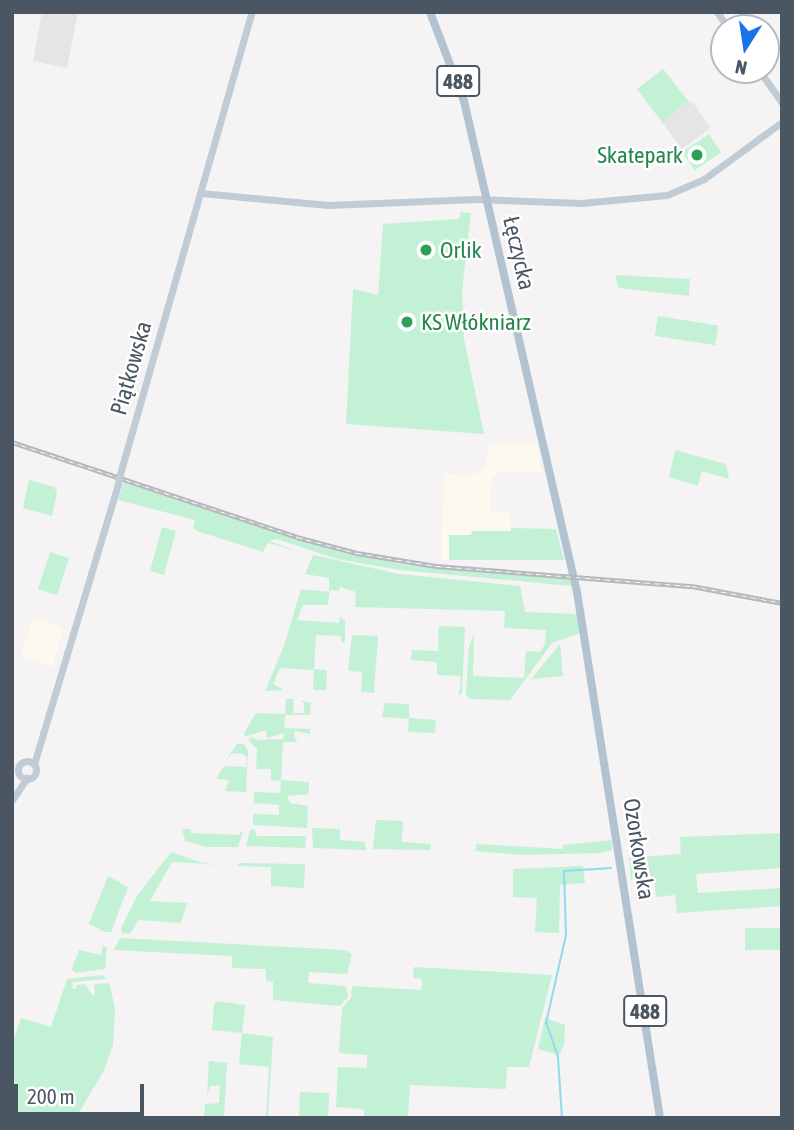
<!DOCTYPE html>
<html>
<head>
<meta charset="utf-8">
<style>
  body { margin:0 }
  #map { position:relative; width:794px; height:1130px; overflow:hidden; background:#f5f3f3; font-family:"Asap Condensed",sans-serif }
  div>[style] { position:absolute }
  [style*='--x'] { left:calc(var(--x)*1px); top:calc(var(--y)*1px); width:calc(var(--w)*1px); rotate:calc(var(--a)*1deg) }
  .commercial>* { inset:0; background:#fdf9ef }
  .education>* { inset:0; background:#e6e4e5 }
  .green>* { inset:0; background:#c3f1d5; transform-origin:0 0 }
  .stream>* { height:2px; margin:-1px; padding:0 1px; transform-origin:1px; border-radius:1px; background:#90daee }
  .secondary>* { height:7px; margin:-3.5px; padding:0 3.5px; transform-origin:3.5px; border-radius:3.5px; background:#c1cbd6 }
  .secondary>.ring { margin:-3.5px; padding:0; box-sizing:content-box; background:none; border:7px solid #c1cbd6; border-radius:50% }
  .primary>* { height:8px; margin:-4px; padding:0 4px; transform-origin:4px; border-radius:4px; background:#b3c2d1 }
  .rail>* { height:4.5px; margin-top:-2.25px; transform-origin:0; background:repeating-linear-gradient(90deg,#fff 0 5px,#b5b8bd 0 10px); box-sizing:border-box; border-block:2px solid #b5b8bd }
  .secondary-bridge>* { height:7px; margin:-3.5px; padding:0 3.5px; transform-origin:3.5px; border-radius:3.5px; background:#c1cbd6 }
  .dots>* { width:19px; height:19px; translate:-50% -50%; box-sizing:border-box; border:4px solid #fff; border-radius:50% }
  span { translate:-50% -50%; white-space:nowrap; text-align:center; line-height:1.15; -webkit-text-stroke:5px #fff; paint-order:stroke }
  .shield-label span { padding:2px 5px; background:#fff; border:2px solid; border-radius:5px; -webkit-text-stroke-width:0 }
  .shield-label { font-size:21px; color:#4a5661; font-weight:700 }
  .leisure-label { font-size:23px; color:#27864d }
  .right { translate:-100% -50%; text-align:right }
  .left { translate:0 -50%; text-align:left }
  .street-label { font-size:23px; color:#4a5661 }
  .frame { position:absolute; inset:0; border:14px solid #4a5661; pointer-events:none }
  .north { position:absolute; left:710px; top:14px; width:70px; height:70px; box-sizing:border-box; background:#fff; border:2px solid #b7bbc0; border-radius:50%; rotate:192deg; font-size:19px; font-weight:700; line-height:28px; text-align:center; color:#4a5661 }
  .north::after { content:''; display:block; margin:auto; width:24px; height:32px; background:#1a73e8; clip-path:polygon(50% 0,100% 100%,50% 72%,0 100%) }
  .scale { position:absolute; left:14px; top:1084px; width:130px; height:32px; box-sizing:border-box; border:4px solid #4a5661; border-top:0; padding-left:9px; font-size:21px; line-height:24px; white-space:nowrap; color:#4a5661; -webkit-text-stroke:5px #fff; paint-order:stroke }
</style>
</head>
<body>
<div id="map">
  <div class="commercial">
    <div style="clip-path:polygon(487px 443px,536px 444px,543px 473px,496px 472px,496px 476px,492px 477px,490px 513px,510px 513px,511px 531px,472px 531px,472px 535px,449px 535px,449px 560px,441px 559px,444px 474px,473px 475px,483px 469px,489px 451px)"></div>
    <div style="clip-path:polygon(37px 618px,64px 627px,52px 667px,21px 656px,32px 620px)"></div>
  </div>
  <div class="education">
    <div style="clip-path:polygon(42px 12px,78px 12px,67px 68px,33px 61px)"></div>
    <div style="clip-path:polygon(663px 69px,688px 101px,693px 102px,710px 128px,682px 149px,637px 89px)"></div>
  </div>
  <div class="green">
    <div style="left:663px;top:69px;width:41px;height:33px;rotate:52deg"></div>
    <div style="left:709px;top:134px;width:22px;height:32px;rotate:56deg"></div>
    <div style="clip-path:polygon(461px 212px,471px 213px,462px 291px,464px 339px,484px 434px,346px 424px,353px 289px,378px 295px,383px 224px,459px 219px)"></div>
    <div style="clip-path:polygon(615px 275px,690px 279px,689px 296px,619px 288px)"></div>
    <div style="left:658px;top:316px;width:61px;height:20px;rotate:9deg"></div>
    <div style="clip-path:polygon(675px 450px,726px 464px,729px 479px,702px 471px,698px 486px,669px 477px)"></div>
    <div style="clip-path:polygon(29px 480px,54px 487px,57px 492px,52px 516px,23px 508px)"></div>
    <div style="clip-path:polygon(124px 482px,339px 551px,406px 565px,570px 578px,571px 586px,400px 570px,337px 559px,277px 539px,269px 541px,301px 552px,268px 543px,263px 552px,197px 531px,193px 528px,195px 520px,118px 500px)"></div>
    <div style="clip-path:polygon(162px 527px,176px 531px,164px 574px,167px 576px,150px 571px)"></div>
    <div style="clip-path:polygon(511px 528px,556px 529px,564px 560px,449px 560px,449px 535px,471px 535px,472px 531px,511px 531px)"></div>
    <div style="left:50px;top:552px;width:20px;height:39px;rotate:18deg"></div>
    <div style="clip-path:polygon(313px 555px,399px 574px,520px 586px,525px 612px,577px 614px,580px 633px,552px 643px,510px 700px,470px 699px,466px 695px,469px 647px,474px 633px,473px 676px,524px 678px,526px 651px,540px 652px,545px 644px,546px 630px,504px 628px,505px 611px,355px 607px,356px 592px,340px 587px,339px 591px,330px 590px,328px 605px,303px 605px,297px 620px,339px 623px,340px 617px,345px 621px,345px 642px,341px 642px,341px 636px,316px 635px,314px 669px,327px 670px,326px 690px,313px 690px,314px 670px,280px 668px,273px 684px,284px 690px,265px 691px,284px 646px,301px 589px,329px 592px,329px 578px,305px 574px)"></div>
    <div style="clip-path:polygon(439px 626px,465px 627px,462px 693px,459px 696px,461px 676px,437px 675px,437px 662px,411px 660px,412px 650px,438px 651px)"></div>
    <div style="clip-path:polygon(352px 635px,378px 636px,374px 693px,361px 692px,362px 672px,348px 671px)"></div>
    <div style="clip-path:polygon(560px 644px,563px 676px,532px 679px,527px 684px)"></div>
    <div style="clip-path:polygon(286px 699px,294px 699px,293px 713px,304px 713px,304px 703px,301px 700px,311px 703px,310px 715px,285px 715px,284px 728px,310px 729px,310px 734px,295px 731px,294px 738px,298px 742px,283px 742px,281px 780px,309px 782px,309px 794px,287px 796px,290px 803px,308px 806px,307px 828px,253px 825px,253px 814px,279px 815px,279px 805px,254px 803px,254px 792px,280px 793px,281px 781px,271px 780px,271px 769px,257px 769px,256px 773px,257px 749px,248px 740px,252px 737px,258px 740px,283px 739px,284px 733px,267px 738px,266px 730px,245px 737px,244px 733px,256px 713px,285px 714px)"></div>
    <div style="clip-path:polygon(385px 703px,409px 704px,409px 718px,436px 720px,435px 733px,408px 732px,409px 719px,382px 717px)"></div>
    <div style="clip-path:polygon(237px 744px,244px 744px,248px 751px,246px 792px,225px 791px,229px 780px,216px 779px,224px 766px,246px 767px,247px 758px,243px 754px,233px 753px,226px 760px)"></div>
    <div style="clip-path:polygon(376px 820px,403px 821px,402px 842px,431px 844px,430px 850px,373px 849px)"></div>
    <div style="clip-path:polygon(312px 828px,340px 829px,340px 840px,365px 842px,366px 850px,313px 848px)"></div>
    <div style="clip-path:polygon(182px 829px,190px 829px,191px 833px,240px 835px,240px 831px,243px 832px,238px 847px,207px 847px,185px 841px)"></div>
    <div style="clip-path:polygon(254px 829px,257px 836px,306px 836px,305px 848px,246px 846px,250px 830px)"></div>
    <div style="clip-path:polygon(782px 833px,782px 868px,696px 874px,698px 893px,782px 888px,782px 906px,677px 913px,675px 895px,656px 897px,654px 877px,633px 878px,631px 881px,629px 858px,681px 854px,680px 837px)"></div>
    <div style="clip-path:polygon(612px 840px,612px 850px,601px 853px,521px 855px,475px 851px,477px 844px,563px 849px,563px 845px)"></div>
    <div style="clip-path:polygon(171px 852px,203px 863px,225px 865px,172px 862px,150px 901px,187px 903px,181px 923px,138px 920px,130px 934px,122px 933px,121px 928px,137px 896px)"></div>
    <div style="clip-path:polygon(239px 863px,305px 864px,304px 888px,271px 886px,271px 867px,237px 866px)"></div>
    <div style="clip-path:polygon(583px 866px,585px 883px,560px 885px,559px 933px,535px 932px,537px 898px,513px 897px,513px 869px)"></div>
    <div style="clip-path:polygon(108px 876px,128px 887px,111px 932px,105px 932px,89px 924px)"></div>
    <div style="left:782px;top:928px;width:22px;height:37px;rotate:90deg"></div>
    <div style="clip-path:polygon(120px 938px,344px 950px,352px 954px,347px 974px,309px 972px,308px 983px,346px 986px,348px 997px,340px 1006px,273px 1000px,273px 982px,266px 981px,266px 969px,232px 968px,232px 956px,114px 950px)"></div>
    <div style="clip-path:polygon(103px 945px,107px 948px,105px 969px,75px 973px,72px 969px,79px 950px,101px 955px)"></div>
    <div style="clip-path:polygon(414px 967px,552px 975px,529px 1067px,507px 1067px,506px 1089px,410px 1085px,408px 1118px,364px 1118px,364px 1109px,336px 1107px,338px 1067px,367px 1068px,367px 1055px,339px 1053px,342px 1008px,351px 998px,352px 986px,421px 990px,422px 979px,413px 978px)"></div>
    <div style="clip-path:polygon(102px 975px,107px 979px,72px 982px,73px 989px,77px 988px,76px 985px,85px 984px,92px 995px,95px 995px,94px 984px,109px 983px,115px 1008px,113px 1045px,104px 1070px,76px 1118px,12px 1118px,12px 1045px,21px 1018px,51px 1027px,67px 979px)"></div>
    <div style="clip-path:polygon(217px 1001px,245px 1005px,242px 1033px,273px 1037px,268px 1118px,266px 1118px,269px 1067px,239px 1064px,242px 1033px,212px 1030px,214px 1004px)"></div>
    <div style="clip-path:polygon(545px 1018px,565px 1025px,564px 1045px,559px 1055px,538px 1049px)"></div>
    <div style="clip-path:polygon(209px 1061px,227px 1063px,224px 1118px,204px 1118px,205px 1104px,219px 1103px,220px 1085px,210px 1086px,207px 1096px)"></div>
    <div style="left:300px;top:1092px;width:29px;height:26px;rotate:2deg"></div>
  </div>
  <div class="stream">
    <div style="--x:562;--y:1118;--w:61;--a:-93.8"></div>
    <div style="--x:558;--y:1057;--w:36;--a:-109"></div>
    <div style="--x:546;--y:1023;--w:90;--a:-77.2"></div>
    <div style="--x:566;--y:935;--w:64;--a:-91.8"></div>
    <div style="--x:564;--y:871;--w:47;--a:-3.7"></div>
  </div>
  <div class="secondary">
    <div style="--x:717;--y:12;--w:19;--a:55"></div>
    <div style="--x:759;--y:70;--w:40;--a:55.1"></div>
    <div style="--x:201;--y:193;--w:128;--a:5.4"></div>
    <div style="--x:328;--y:205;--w:149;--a:-2.3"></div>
    <div style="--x:477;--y:199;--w:104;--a:2.2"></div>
    <div style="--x:581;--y:203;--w:86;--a:-5.3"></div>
    <div style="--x:667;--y:195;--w:40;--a:-23.4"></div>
    <div style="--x:704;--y:179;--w:97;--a:-36.2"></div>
    <div style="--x:120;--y:474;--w:480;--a:-74.1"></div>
    <div class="ring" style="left:18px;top:761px;width:11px;height:11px"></div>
    <div style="--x:34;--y:764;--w:292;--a:-73.3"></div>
    <div style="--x:12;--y:800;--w:27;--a:-56"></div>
  </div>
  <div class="primary">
    <div style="--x:430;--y:12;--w:95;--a:69.1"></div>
    <div style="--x:464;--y:101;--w:504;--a:77.04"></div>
    <div style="--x:577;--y:592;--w:533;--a:81.03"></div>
  </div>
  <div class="rail">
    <div style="--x:12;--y:442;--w:300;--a:18.4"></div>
    <div style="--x:297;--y:537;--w:62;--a:14.9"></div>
    <div style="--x:357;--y:553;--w:80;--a:9.3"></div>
    <div style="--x:436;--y:566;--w:257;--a:4.5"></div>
    <div style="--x:692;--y:586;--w:92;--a:10.7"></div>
  </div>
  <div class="secondary-bridge">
    <div style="--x:118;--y:484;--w:10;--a:-79"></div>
  </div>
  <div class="dots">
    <div style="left:697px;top:155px;background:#2e9e5b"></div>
    <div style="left:426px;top:250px;background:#2e9e5b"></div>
    <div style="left:407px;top:322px;background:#2e9e5b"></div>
  </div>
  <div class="shield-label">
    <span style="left:458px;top:81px">488</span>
    <span style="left:645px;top:1011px">488</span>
  </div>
  <div class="leisure-label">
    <span class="right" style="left:683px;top:155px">Skatepark</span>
    <span class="left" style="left:440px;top:250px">Orlik</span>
    <span class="left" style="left:421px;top:322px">KS Włókniarz</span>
  </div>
  <div class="street-label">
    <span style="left:519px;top:253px;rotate:77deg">Łęczycka</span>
    <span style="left:131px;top:368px;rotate:-74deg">Piątkowska</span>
    <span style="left:639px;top:849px;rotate:81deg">Ozorkowska</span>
  </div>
  <div class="frame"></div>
  <div class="north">N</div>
  <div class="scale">200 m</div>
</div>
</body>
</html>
